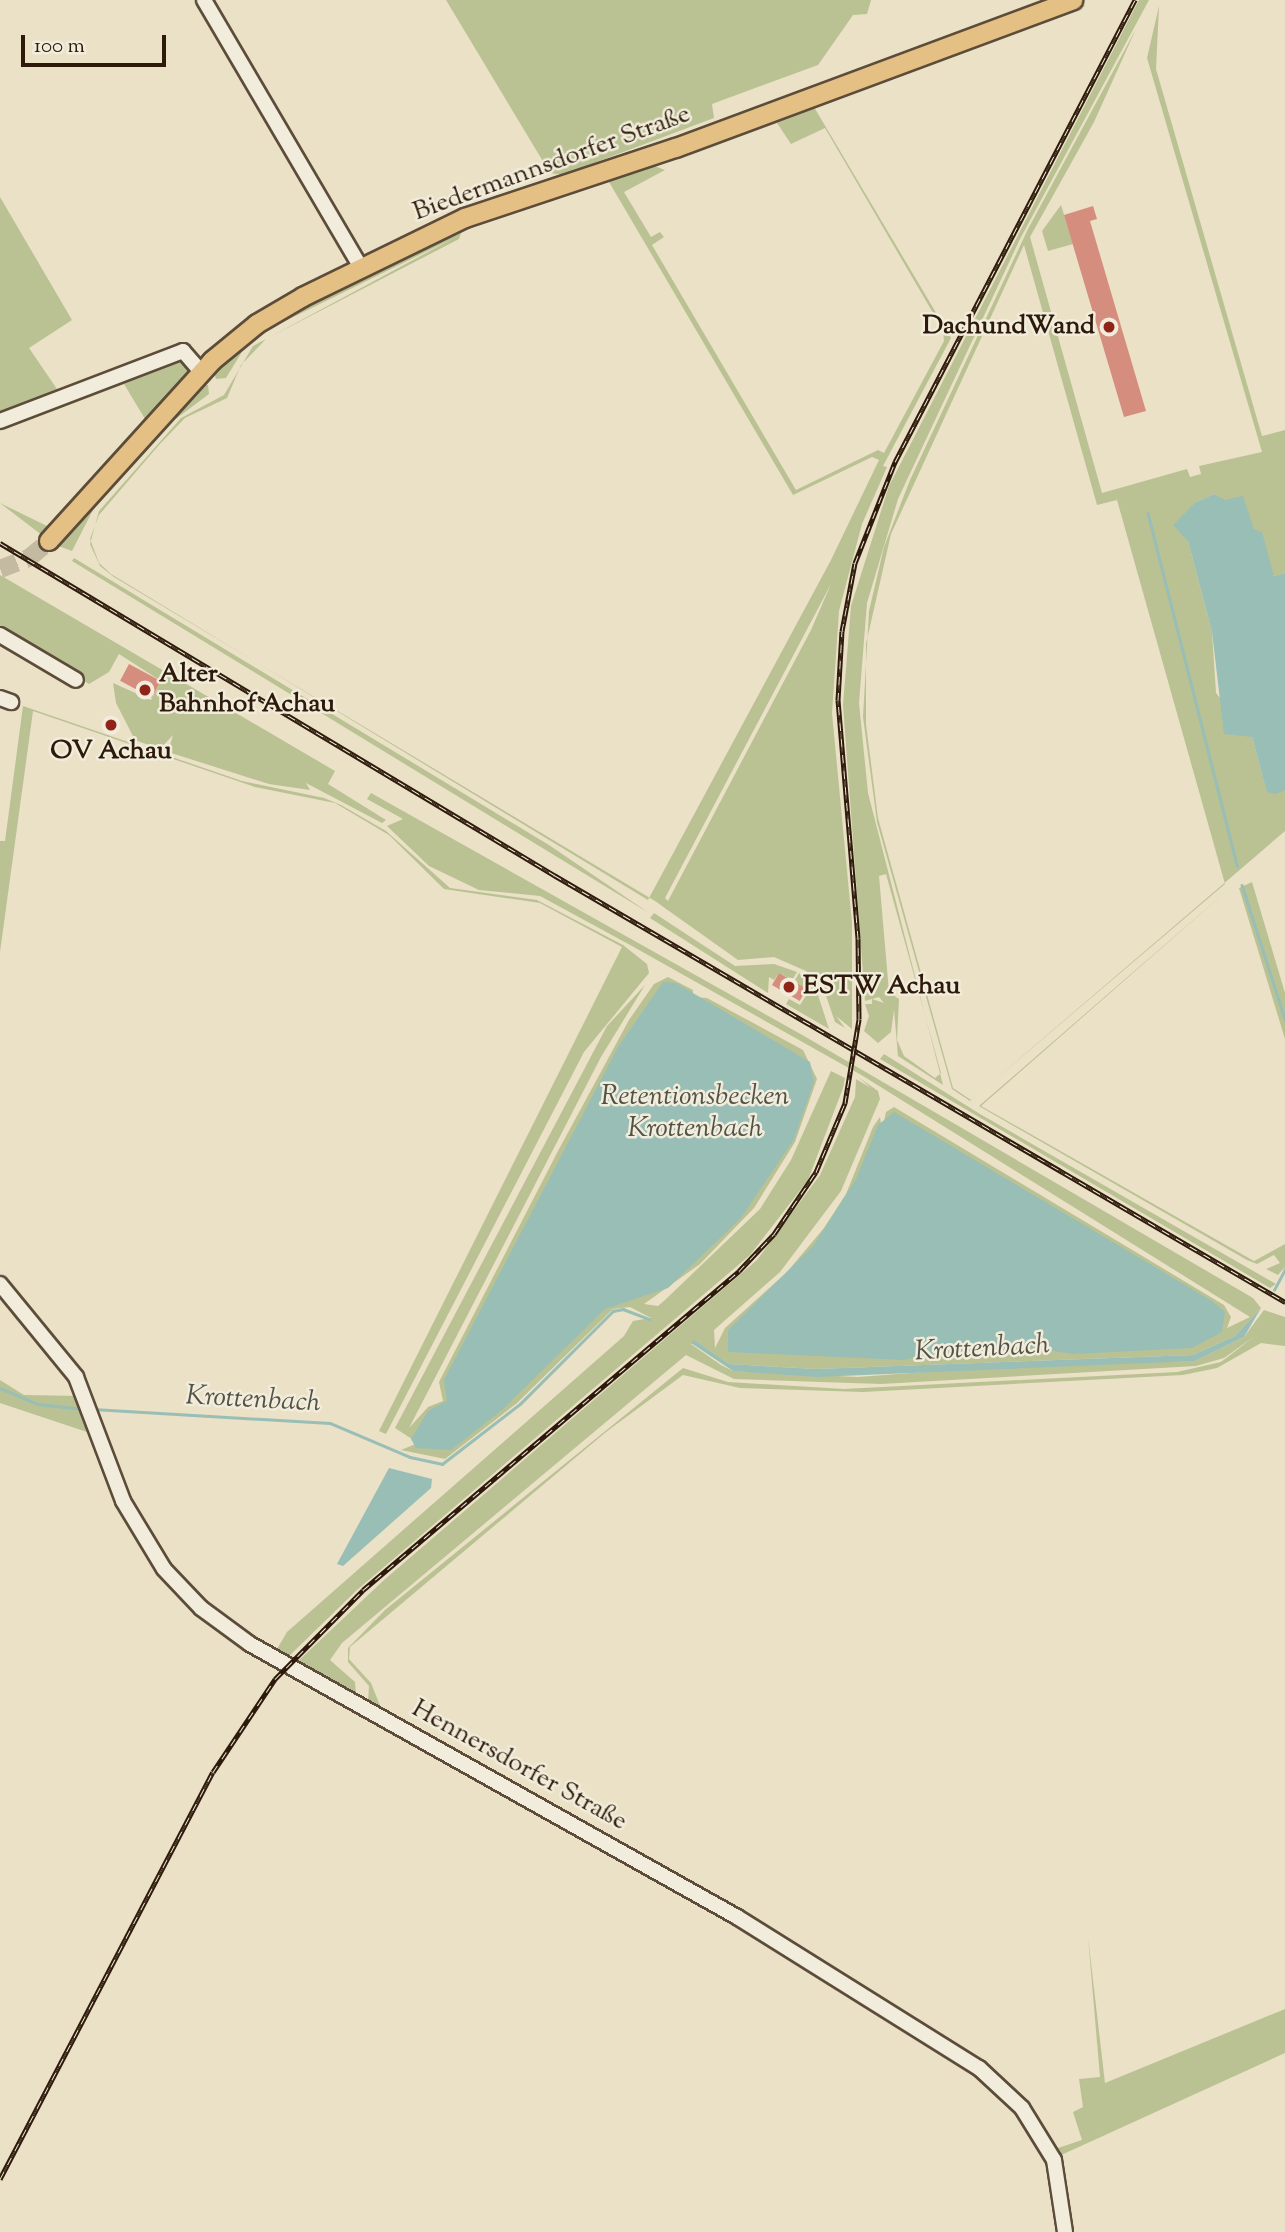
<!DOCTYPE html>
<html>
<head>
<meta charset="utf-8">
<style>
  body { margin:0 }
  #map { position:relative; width:1285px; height:2232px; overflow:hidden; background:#eae1c7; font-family:"Sorts Mill Goudy",serif }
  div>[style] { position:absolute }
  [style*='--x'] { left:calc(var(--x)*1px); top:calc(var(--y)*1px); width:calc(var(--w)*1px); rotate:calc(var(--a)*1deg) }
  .green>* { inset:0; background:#bac293 }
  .water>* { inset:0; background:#98beb6 }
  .stream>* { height:2.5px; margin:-1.25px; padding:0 1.25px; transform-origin:1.25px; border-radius:1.25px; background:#98beb6 }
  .building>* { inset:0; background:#d58e7d; transform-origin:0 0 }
  .major-tunnel>* { height:18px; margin-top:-9px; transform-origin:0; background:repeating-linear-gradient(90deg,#c4b9a1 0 18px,transparent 0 27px) }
  .roads { filter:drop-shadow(2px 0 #5c4c39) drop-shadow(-2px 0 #5c4c39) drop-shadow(0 2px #5c4c39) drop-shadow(0 -2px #5c4c39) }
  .minor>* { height:14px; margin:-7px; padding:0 7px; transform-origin:7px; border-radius:7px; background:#f1ecdb }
  .major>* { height:18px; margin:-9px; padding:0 9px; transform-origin:9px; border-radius:9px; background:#e5c084 }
  .rail>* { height:5px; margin-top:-2.5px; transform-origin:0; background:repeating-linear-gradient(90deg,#f1ecdb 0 8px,#2d1a0a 0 16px); box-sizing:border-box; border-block:2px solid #2d1a0a }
  .dots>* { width:19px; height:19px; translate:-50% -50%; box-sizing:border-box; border:4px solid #f1ecdb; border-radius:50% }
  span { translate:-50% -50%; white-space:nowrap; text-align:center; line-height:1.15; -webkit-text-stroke:5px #f1ecdb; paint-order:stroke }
  .street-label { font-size:26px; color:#2d1a0a }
  .poi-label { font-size:26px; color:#2d1a0a; font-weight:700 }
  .right { translate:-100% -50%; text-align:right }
  .left { translate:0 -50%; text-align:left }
  .water-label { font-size:28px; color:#525346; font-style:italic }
  .scale { position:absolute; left:21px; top:35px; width:145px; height:32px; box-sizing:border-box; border:4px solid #2d1a0a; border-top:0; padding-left:9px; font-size:21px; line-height:24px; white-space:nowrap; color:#2d1a0a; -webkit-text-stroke:5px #f1ecdb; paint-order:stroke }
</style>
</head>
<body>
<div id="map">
  <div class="green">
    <div style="clip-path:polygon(446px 0,871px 0,867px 14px,853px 15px,818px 65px,712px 104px,714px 118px,562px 175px,550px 173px)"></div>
    <div style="clip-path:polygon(evenodd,1139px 0,1149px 0,1020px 239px,898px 499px,867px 603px,859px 703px,868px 793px,943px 1085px,898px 1056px,894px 1010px,891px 1032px,878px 1043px,864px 1031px,869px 1016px,865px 1004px,872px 1004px,872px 999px,884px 1003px,879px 997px,865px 1001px,843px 705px,851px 606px,889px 486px,1139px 0,886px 874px,941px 1073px,935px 1078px,904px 1056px,897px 1040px,899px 999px,889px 992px,879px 876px,886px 874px)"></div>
    <div style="clip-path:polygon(evenodd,1159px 6px,1156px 69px,1262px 436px,1285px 430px,1285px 573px,1274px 576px,1254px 529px,1214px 494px,1196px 502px,1188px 541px,1212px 632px,1216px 693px,1252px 737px,1267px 791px,1285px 790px,1285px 831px,970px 1101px,952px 1089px,877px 822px,863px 717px,869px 611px,884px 547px,910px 480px,1028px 229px,1136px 29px,1094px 122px,1030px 237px,1102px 493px,1187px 469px,1190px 477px,1201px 474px,1199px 466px,1262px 452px,1147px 58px,1159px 6px,1024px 245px,1097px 505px,1117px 500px,1225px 884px,971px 1100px,953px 1088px,878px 818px,866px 724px,866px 644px,891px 534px,1024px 245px)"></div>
    <div style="clip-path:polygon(evenodd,811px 102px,951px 338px,883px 466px,887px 467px,862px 524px,839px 611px,832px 713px,852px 923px,852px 1029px,836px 1016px,845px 1028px,835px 1022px,822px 984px,806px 971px,774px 957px,738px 960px,655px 901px,114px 577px,100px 566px,90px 544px,99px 511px,181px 418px,224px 395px,253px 346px,454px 238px,271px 328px,245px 347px,226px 378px,216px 379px,213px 369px,261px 328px,442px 233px,652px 165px,665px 170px,624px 192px,651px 237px,660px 232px,664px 237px,652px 245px,796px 490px,878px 450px,884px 453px,944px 341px,943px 330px,825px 128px,791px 144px,777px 123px,690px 155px,811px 102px,609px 182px,793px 495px,872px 457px,879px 460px,831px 560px,648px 900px,111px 574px,99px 563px,90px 539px,99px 515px,159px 445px,185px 418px,227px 398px,241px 365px,266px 339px,459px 239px,462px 230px,609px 182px,811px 102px,831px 584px,811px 630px,668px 901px,665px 898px,831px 584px)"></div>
    <div style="clip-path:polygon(0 197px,72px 320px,29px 348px,59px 392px,0 416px)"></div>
    <div style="clip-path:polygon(1061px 205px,1073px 244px,1048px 251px,1042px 231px)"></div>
    <div style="clip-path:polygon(177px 359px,188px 367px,188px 375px,43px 536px,0 503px,47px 526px,145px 419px,124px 384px,0 431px,0 426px)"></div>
    <div style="clip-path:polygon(201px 384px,208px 385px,209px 394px,165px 427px,94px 508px,72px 551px,53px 544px)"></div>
    <div style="clip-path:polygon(74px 558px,549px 845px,649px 913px,72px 561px)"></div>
    <div style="clip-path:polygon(0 575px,335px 771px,328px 784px,386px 820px,382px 823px,306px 783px,310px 790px,269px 784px,168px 752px,173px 735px,160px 749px,135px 740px,116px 703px,113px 683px,151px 700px,161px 681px,119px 654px,109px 672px,89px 684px,0 631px)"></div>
    <div style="clip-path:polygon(23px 706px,242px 781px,324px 798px,341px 805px,386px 831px,450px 888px,537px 900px,623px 945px,647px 964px,649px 973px,584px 1052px,386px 1434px,379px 1431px,622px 947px,540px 903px,444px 889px,389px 835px,335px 803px,255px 787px,33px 711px,0 952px,0 841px,5px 841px)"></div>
    <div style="clip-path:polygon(371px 793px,804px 1036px,1253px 1298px,1261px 1308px,1235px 1336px,1193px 1355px,816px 1369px,729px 1364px,695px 1341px,691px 1344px,721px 1365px,733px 1371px,858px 1377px,1030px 1364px,1195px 1361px,1244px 1337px,1264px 1310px,1285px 1317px,1285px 1346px,1261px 1343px,1217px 1368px,1183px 1375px,863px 1392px,740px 1388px,683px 1375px,606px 1432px,350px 1647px,349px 1659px,371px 1683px,381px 1708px,703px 1887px,1007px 2084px,368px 1702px,369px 1686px,348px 1662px,348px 1648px,385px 1610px,683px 1368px,728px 1382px,844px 1389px,1177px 1372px,1221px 1362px,1255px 1336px,1224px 1358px,1196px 1366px,881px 1384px,734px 1379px,686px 1355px,342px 1643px,330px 1660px,355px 1682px,356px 1693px,294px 1665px,384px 1580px,757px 1260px,820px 1175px,855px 1097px,856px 1079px,871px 1088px,858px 1077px,878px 1091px,880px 1099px,841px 1191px,780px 1272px,714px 1330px,715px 1348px,725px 1328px,787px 1272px,824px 1228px,846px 1194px,873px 1127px,880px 1117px,882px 1131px,886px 1112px,894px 1107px,1224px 1305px,1231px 1317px,1227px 1328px,1250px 1317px,863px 1076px,632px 946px,540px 896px,479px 890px,429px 866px,387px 826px,403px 819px,367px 799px)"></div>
    <div style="clip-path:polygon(1237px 882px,981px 1106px,1254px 1261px,1285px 1244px,1285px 1267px,1278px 1275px,1266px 1269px,1280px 1263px,1274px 1255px,1257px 1264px,1247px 1260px,979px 1106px)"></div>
    <div style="clip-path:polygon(1252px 882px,1285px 993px,1285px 1039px,1239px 888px)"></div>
    <div style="clip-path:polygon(654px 913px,735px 966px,774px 964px,797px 972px,792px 980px,779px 973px,774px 980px,769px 977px,768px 993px,650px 918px)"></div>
    <div style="clip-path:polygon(799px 973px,816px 989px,829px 1029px,786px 1004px,789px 999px,800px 1005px,809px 991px,794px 982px)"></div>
    <div style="clip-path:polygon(668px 977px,693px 990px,693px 997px,707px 998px,803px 1050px,817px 1079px,795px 1142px,754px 1208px,700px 1264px,644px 1304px,658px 1306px,665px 1300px,760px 1209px,791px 1160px,831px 1071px,845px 1078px,843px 1088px,808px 1180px,750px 1255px,357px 1590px,285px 1660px,277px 1649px,287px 1632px,624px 1336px,633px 1321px,651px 1318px,630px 1307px,613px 1309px,517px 1403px,445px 1459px,401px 1450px,418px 1443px,395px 1428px,607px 1026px,645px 985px,601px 1057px,409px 1428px,428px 1407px,443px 1401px,439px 1382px,558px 1151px,629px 1020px,654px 984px)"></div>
    <div style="clip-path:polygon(884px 1054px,980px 1114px,1276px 1284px,1270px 1288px,880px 1059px)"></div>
    <div style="clip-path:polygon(0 1380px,24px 1395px,80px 1396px,90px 1433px,0 1403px)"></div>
    <div style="clip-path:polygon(1088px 1937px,1105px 2083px,1285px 2009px,1285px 2053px,1059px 2156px,1055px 2149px,1082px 2140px,1073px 2112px,1083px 2107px,1079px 2079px,1100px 2077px)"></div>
  </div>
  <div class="water">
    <div style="clip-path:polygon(1214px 494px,1225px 500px,1243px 496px,1254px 529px,1262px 532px,1274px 576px,1285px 573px,1285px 790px,1276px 794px,1267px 792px,1252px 737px,1224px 734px,1212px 632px,1188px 541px,1173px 525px,1196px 502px)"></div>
    <div style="clip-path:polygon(663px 982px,676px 983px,810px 1062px,814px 1082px,794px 1139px,741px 1218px,668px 1288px,605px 1309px,503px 1409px,451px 1450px,416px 1448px,411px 1439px,428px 1411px,447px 1401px,444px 1380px,618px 1047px)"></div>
    <div style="clip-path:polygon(894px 1112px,1212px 1301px,1225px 1312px,1222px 1332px,1192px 1348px,1074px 1354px,1034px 1348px,929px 1353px,904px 1360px,728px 1352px,728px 1330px,813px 1246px,856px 1179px,878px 1125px)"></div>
    <div style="clip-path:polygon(1261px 1308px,1244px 1337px,1195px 1361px,817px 1377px,733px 1371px,691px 1343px,694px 1340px,729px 1364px,816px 1369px,1193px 1355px,1235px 1336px)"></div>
    <div style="clip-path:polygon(389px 1468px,432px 1479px,431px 1488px,343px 1566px,337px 1564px)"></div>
  </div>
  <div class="stream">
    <div style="--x:1148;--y:513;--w:364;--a:75.8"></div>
    <div style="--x:1242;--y:885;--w:141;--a:72.2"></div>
    <div style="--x:1274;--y:1290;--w:24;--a:-62"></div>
    <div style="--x:0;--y:1388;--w:41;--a:22.8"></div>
    <div style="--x:38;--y:1404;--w:45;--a:6.3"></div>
    <div style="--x:93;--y:1409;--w:237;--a:3.4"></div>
    <div style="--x:330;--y:1423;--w:87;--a:23"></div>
    <div style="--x:410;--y:1457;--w:33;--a:12"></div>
    <div style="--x:442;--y:1464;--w:98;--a:-37.6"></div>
    <div style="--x:520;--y:1404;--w:132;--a:-45"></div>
    <div style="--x:613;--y:1311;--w:10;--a:-11"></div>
    <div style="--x:623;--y:1309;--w:28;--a:21"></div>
  </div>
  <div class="building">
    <div style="clip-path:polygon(1093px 206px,1097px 219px,1090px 221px,1146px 411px,1124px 417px,1064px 215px)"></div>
    <div style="left:129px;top:664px;width:36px;height:19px;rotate:28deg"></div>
    <div style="left:779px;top:973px;width:32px;height:14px;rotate:30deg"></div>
  </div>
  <div class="major-tunnel">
    <div style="--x:0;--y:569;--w:31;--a:-21"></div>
    <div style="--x:29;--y:558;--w:26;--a:-40"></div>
  </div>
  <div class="roads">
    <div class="minor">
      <div style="--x:204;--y:0;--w:311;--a:59.6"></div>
      <div style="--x:0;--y:421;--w:196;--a:-20.9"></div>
      <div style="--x:183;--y:351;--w:28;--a:49"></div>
      <div style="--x:0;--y:635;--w:88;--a:30.6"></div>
      <div style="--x:0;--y:698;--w:12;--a:20"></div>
      <div style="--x:0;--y:1284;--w:120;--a:50.7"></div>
      <div style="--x:76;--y:1377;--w:133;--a:69.2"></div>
      <div style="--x:123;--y:1501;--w:79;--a:58.9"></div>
      <div style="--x:164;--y:1569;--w:54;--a:46.5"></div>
      <div style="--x:201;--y:1608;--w:61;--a:36.3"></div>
      <div style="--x:250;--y:1644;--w:558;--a:29.27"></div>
      <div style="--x:737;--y:1917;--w:285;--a:32"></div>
      <div style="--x:979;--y:2068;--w:59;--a:42.9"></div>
      <div style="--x:1022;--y:2108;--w:61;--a:58.4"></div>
      <div style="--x:1054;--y:2160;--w:73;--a:81.3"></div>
    </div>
    <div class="major">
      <div style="--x:49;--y:541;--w:243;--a:-47.8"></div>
      <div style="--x:212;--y:361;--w:58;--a:-39.4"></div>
      <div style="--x:257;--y:324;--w:53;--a:-30.4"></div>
      <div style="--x:303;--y:297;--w:180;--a:-26"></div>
      <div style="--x:465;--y:218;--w:222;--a:-18.4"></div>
      <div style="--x:676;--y:148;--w:424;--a:-20.4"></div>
    </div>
  </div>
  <div class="rail">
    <div style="--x:0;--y:543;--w:646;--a:30.93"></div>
    <div style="--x:554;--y:875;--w:847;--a:30.29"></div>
    <div style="--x:0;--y:2179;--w:459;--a:-62.4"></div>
    <div style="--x:213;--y:1772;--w:112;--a:-56.3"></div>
    <div style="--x:275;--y:1679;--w:125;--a:-45.3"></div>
    <div style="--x:363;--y:1590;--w:493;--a:-40.3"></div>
    <div style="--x:739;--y:1271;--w:51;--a:-46.6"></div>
    <div style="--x:774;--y:1234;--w:75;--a:-55.9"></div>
    <div style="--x:816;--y:1172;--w:75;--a:-67.2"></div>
    <div style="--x:845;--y:1103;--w:85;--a:-80.5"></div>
    <div style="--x:859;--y:1019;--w:81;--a:-90.7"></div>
    <div style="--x:858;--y:938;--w:239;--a:-94.8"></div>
    <div style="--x:838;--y:700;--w:69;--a:-86.7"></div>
    <div style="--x:842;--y:631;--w:69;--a:-79.2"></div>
    <div style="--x:855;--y:563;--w:109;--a:-68.4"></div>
    <div style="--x:895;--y:462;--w:521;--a:-62.55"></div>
  </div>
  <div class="dots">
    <div style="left:1109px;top:327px;background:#8f2418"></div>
    <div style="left:145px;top:690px;background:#8f2418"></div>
    <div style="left:111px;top:725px;background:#8f2418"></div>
    <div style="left:789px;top:987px;background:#8f2418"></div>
  </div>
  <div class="street-label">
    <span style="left:552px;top:164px;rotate:-20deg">Biedermannsdorfer Straße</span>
    <span style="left:519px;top:1766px;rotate:29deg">Hennersdorfer Straße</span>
  </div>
  <div class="poi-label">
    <span class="right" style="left:1095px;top:327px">DachundWand</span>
    <span class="left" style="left:159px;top:690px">Alter<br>Bahnhof Achau</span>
    <span style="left:111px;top:752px">OV Achau</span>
    <span class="left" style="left:803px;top:987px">ESTW Achau</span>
  </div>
  <div class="water-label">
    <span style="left:695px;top:1113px">Retentionsbecken<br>Krottenbach</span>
    <span style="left:982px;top:1349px;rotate:-3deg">Krottenbach</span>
    <span style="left:253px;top:1400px;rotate:3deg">Krottenbach</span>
  </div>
  <div class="scale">100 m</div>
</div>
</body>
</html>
